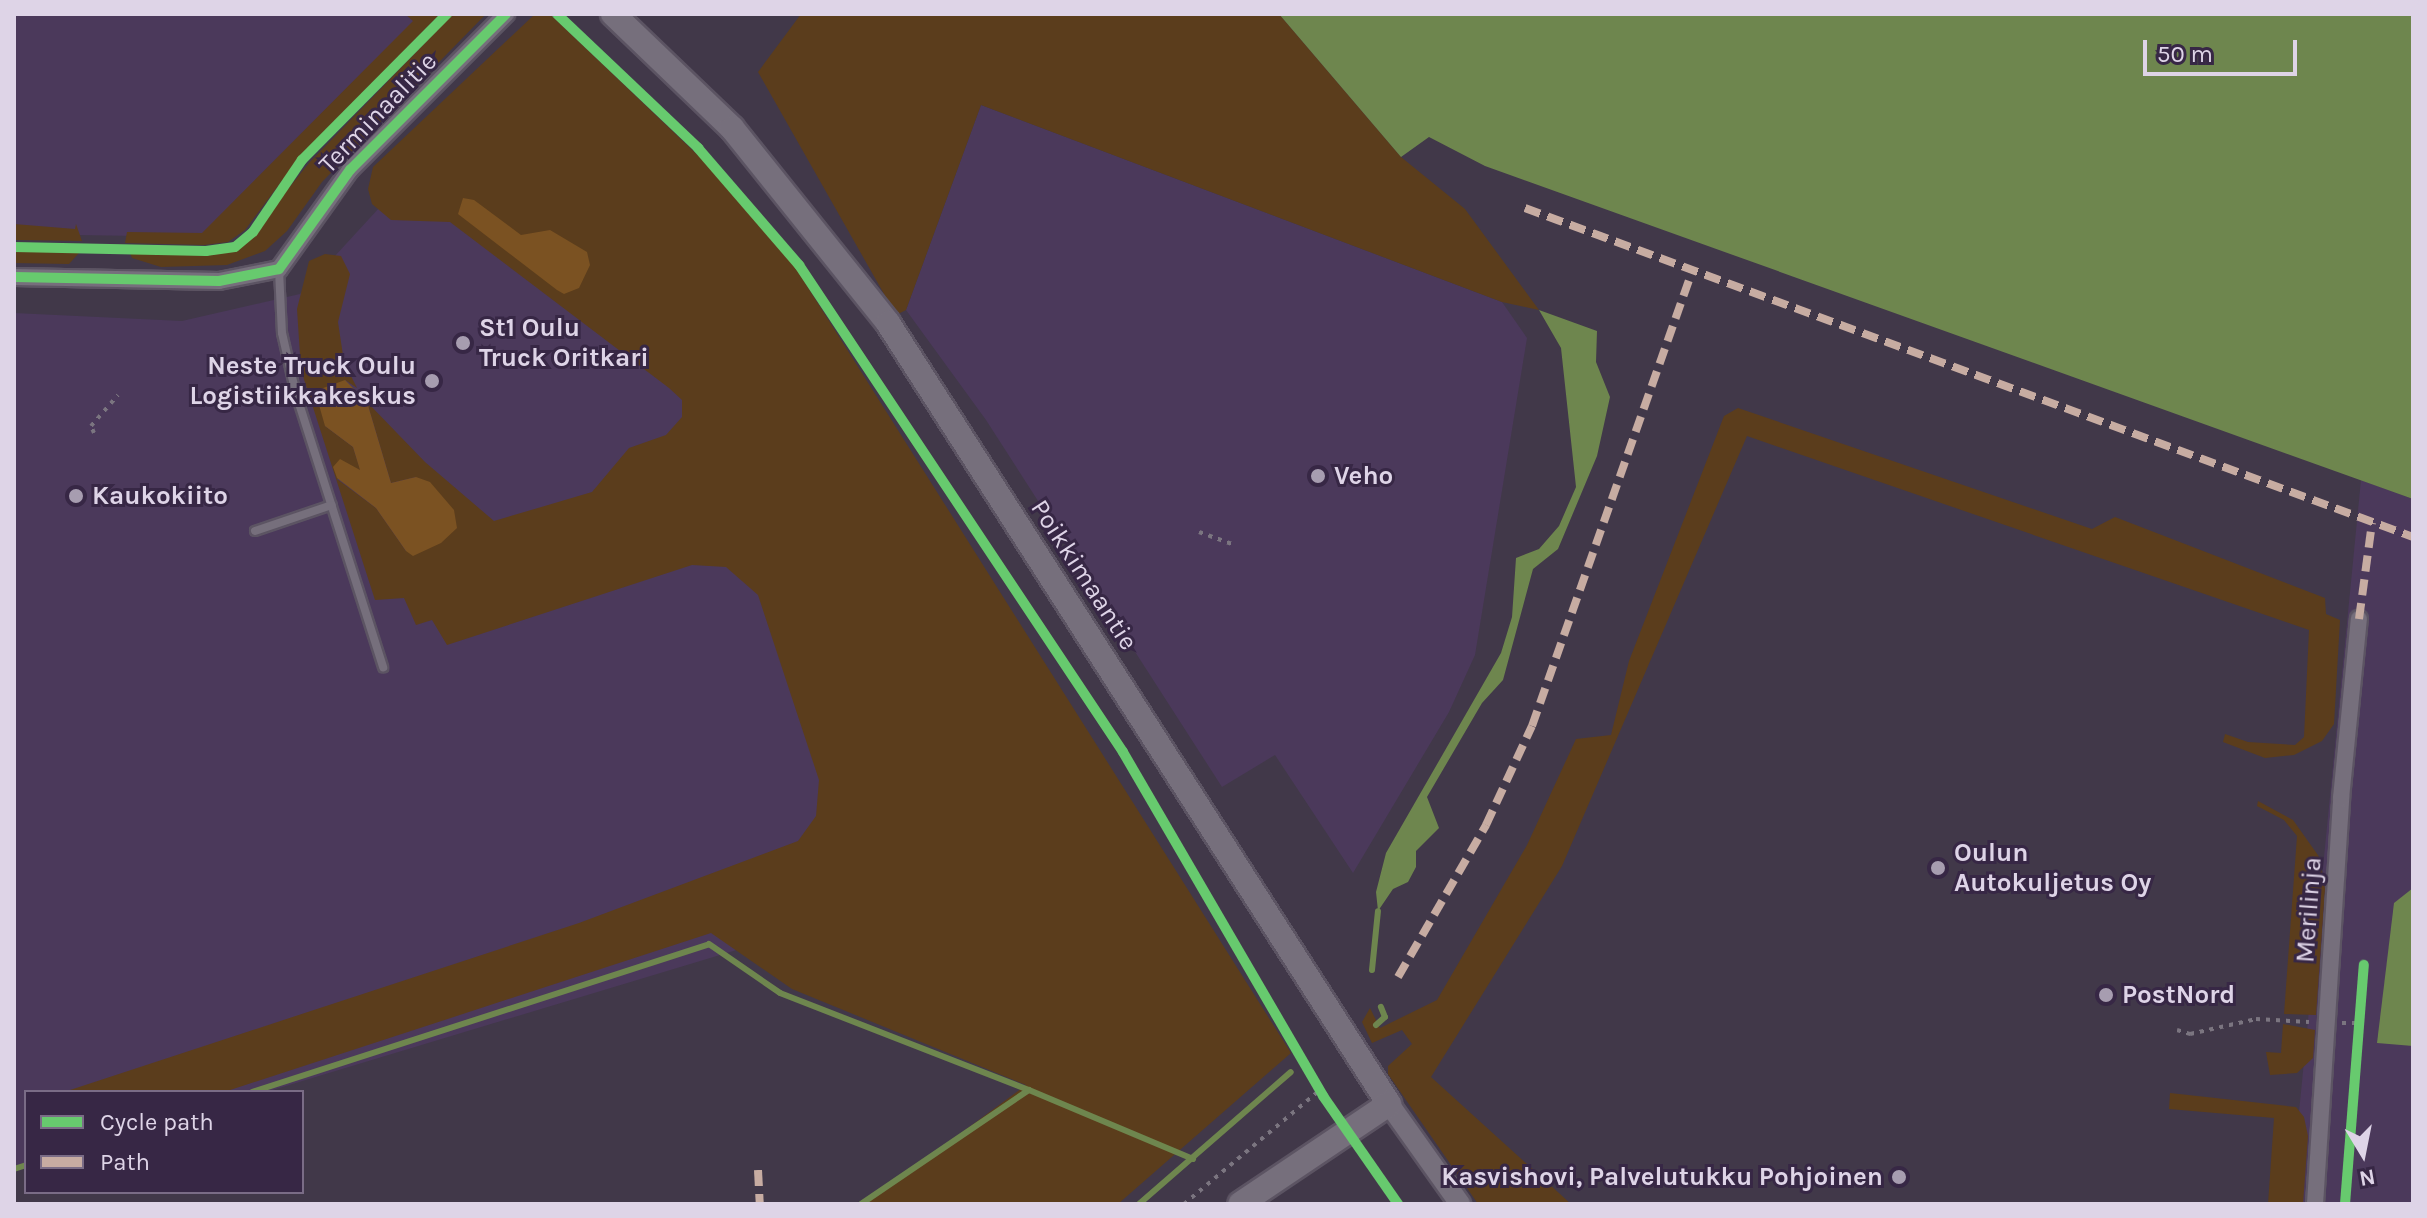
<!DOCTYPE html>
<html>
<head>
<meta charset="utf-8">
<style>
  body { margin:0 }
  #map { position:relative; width:2427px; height:1218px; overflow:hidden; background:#413849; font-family:Karla,sans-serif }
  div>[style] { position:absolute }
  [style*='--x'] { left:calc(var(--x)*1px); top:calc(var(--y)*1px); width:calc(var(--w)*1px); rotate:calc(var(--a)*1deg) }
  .built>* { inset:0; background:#4b395b }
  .green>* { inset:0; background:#5b3d1c }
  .forest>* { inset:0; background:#7b5222 }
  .water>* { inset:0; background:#6e864e }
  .stream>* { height:6px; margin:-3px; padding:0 3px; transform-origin:3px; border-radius:3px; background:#6e864e }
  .path>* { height:4px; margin-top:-2px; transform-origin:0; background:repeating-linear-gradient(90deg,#7b7580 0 4px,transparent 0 10px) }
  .roads { filter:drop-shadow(2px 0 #5c5463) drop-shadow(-2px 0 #5c5463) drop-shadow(0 2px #5c5463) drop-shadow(0 -2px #5c5463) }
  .service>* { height:8px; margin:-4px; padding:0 4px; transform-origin:4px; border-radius:4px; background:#766f7c }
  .minor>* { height:16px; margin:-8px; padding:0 8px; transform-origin:8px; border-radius:8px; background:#766f7c }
  .tertiary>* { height:20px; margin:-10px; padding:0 10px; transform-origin:10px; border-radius:10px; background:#766f7c }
  .secondary>* { height:24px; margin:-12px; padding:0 12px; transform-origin:12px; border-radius:12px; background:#766f7c }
  .quiet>* { height:8px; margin-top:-4px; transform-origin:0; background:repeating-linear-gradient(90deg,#c7aca2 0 16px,transparent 0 24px) }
  .cycleway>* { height:10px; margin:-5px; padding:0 5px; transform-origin:5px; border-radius:5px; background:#67ca6e }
  .dots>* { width:22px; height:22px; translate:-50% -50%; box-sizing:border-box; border:4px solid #372745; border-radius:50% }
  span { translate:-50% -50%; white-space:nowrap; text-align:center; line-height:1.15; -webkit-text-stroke:6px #372745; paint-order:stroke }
  .street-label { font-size:26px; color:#ded4e7 }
  .poi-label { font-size:26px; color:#ded4e7; font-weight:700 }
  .left { translate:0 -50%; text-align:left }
  .right { translate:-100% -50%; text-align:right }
  .frame { position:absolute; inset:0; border:16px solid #ded4e7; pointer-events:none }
  .legend { position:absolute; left:24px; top:1090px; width:280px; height:104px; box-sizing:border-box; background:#372745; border:2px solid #7a6c86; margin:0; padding:10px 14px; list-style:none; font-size:24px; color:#ded4e7 }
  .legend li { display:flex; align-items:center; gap:16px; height:40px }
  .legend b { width:40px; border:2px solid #7a6c86 }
  .north { position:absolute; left:2323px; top:1114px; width:80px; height:80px; -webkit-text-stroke:6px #372745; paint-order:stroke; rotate:170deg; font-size:22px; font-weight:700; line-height:32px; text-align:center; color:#ded4e7 }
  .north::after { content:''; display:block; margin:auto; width:28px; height:36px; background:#ded4e7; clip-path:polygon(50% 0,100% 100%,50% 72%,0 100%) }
  .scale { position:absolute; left:2143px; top:40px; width:154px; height:36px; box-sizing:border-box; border:4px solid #ded4e7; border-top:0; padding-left:10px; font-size:24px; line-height:28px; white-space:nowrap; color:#ded4e7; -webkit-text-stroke:6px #372745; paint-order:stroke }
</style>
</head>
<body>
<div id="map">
  <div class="built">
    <div style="clip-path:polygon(14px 14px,422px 14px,202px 237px,14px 234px)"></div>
    <div style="clip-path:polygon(516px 59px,985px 875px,266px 1092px,26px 1092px,26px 1164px,14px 1168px,14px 313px,182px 321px,300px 294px)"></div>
    <div style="clip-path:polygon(981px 105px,1502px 302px,1527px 338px,1475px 655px,1449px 712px,1353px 873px,1275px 755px,1222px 787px,986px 420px,906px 310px)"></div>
    <div style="clip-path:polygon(2361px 480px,2413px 499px,2413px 1204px,2290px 1204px)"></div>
  </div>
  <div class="green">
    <div style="clip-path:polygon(405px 14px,440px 14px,299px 158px,245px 230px,228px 242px,204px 245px,125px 243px,127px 232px,202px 233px,413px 21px)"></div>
    <div style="clip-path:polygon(453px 14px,486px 14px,322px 182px,287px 231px,265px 251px,227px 265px,161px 267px,132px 258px,130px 253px,212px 255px,242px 246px,309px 163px)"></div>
    <div style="clip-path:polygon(535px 14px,550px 14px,709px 166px,795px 267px,1291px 1053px,1118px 1204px,865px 1204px,1026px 1085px,792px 989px,711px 933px,224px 1092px,64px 1092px,579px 923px,798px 841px,816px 816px,819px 780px,758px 595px,726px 567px,692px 565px,447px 645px,432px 620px,416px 625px,404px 598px,375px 600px,301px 370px,297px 309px,309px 261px,325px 254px,341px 256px,350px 274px,338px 322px,344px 362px,357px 388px,345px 380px,325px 426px,353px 447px,361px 472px,337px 479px,376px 508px,406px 551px,416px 477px,391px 483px,367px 402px,425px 462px,494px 521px,592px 492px,629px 448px,666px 435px,682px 417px,682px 400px,669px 388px,450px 222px,391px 220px,372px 204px,368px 189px,373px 167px)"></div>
    <div style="clip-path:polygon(801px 14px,1279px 14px,1401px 157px,1465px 209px,1539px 310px,1502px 302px,981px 105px,906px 310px,896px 315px,758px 72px)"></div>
    <div style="clip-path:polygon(14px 224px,75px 229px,76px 224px,82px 241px,14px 240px)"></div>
    <div style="clip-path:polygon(14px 251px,79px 253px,69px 264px,14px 263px)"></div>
    <div style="clip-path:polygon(1738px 408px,2092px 529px,2115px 517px,2325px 598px,2326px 614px,2340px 620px,2334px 724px,2322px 741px,2294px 755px,2265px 758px,2223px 742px,2225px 734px,2248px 742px,2295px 745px,2304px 737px,2309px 630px,1747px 436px,1562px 866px,1431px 1077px,1571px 1204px,1478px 1204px,1388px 1074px,1388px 1066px,1412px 1044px,1402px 1030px,1372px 1043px,1362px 1022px,1370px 1008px,1380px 1028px,1437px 1000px,1527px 845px,1576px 739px,1611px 735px,1629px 661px,1724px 416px)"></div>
    <div style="clip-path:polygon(2258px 801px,2293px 820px,2320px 858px,2325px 889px,2316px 1015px,2284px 1014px,2297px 836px,2284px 820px,2257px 806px)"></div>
    <div style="clip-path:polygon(2283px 1024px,2315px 1030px,2313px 1058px,2297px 1073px,2270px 1075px,2266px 1052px,2281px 1053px)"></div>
    <div style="clip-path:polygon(2170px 1093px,2296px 1107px,2304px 1117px,2308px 1136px,2303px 1204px,2268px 1204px,2274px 1118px,2169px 1109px)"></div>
  </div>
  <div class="forest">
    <div style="clip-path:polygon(463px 198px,474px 200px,521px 235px,550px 230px,587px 252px,590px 265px,579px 288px,564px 294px,557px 290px,458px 214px)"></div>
    <div style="clip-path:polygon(345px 380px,367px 402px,391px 483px,416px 477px,430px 482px,454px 510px,457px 528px,441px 543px,413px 556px,406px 551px,376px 508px,337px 478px,333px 467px,340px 459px,360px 470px,353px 447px,325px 426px,315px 391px)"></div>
  </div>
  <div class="water">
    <div style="clip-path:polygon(1279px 14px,2413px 14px,2413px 499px,1485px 166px,1429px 137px,1401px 157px)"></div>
    <div style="clip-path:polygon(1539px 310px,1597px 331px,1596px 362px,1610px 397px,1597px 456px,1558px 549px,1533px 569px,1503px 680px,1482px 703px,1427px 797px,1439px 828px,1416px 851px,1416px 867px,1408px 882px,1393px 889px,1378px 911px,1376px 892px,1386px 853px,1501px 653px,1512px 617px,1516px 558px,1539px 549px,1559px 526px,1576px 487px,1561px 348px)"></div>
    <div style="clip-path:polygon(2413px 888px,2413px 1046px,2377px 1043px,2394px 903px)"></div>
  </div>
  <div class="stream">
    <div style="--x:1372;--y:970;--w:59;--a:-84.2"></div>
    <div style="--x:1376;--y:1025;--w:12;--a:-42"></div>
    <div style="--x:1385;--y:1017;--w:11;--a:-112"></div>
    <div style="--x:252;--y:1092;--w:480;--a:-17.9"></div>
    <div style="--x:709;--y:944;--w:86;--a:34.6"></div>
    <div style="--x:780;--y:993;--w:267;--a:21.3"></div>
    <div style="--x:14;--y:1169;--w:13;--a:-18"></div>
    <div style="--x:861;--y:1204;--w:203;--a:-34.2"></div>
    <div style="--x:1029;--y:1090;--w:178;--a:22.8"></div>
    <div style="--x:1139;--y:1204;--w:201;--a:-41"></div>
  </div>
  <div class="path">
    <div style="--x:94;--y:433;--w:8;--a:-113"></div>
    <div style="--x:91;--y:426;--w:41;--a:-48.9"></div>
    <div style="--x:1199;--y:532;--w:38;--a:20"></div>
    <div style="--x:2342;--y:1023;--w:18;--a:0"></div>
    <div style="--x:2177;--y:1030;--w:14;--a:17"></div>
    <div style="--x:2190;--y:1034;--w:68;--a:-12.8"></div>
    <div style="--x:2256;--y:1019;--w:53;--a:3.2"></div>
    <div style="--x:1184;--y:1204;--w:177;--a:-40"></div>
  </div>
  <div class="roads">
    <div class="service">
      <div style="--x:279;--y:270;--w:63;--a:87.3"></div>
      <div style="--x:282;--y:333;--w:63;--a:77.1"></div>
      <div style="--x:296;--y:394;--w:287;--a:72.3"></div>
      <div style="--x:255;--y:531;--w:81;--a:-18.7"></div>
    </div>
    <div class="minor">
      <div style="--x:14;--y:277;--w:205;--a:1.1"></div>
      <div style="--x:219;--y:281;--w:61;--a:-11.3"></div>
      <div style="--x:279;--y:269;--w:122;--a:-54.4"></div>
      <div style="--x:350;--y:170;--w:221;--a:-45"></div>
      <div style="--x:2315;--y:1204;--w:407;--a:-86.3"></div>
      <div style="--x:2341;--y:798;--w:180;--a:-84.3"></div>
    </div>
    <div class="tertiary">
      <div style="--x:1389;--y:1104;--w:123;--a:54.6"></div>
    </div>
    <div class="secondary">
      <div style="--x:613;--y:14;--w:165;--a:43.8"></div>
      <div style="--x:732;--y:128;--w:250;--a:51.3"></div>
      <div style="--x:888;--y:323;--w:928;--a:57.32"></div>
      <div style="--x:1389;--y:1104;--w:179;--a:146.1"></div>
    </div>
  </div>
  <div class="quiet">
    <div style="--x:1525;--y:208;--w:947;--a:20.33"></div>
    <div style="--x:2359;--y:619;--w:97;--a:-82.3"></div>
    <div style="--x:1398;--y:977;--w:176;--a:-59.9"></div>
    <div style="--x:1486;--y:825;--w:109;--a:-65.1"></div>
    <div style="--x:1532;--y:726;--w:485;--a:-70.6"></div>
    <div style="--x:758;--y:1170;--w:34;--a:87"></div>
  </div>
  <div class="cycleway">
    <div style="--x:557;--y:14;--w:195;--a:43.5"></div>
    <div style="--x:698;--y:148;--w:155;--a:49.2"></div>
    <div style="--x:799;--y:265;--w:585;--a:56.36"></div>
    <div style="--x:1123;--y:752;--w:398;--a:59.8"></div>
    <div style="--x:1323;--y:1096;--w:131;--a:55.2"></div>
    <div style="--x:14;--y:247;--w:192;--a:1.2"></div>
    <div style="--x:206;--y:251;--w:29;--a:-8"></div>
    <div style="--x:235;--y:247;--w:23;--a:-40"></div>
    <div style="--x:253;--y:232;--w:87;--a:-55.8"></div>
    <div style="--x:302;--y:160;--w:206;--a:-45.2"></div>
    <div style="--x:14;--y:277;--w:205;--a:1.1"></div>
    <div style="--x:219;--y:281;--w:61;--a:-11.3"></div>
    <div style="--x:279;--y:269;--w:122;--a:-54.4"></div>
    <div style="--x:350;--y:170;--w:221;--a:-45"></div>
    <div style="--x:2345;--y:1204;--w:240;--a:-85.5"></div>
  </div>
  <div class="dots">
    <div style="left:463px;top:343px;background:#a79db0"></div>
    <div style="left:432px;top:381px;background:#a79db0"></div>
    <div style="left:1318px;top:476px;background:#a79db0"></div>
    <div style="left:76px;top:496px;background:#a79db0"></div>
    <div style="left:1938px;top:868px;background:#a79db0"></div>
    <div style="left:2106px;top:995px;background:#a79db0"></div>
    <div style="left:1899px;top:1177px;background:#a79db0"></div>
  </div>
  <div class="street-label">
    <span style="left:378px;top:113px;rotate:-46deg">Terminaalitie</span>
    <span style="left:1084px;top:575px;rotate:57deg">Poikkimaantie</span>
    <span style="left:2309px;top:910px;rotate:-86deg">Merilinja</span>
  </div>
  <div class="poi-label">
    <span class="left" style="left:479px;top:343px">St1 Oulu<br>Truck Oritkari</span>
    <span class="right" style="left:416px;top:381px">Neste Truck Oulu<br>Logistiikkakeskus</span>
    <span class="left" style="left:1334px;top:476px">Veho</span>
    <span class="left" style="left:92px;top:496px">Kaukokiito</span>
    <span class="left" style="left:1954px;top:868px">Oulun<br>Autokuljetus Oy</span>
    <span class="left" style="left:2122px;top:995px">PostNord</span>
    <span class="right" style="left:1883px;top:1177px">Kasvishovi, Palvelutukku Pohjoinen</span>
  </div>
  <div class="frame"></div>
  <ul class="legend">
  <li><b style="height:10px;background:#67ca6e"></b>Cycle path</li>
  <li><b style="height:10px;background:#c7aca2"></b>Path</li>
  </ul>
  <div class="north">N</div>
  <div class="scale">50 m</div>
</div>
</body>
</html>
